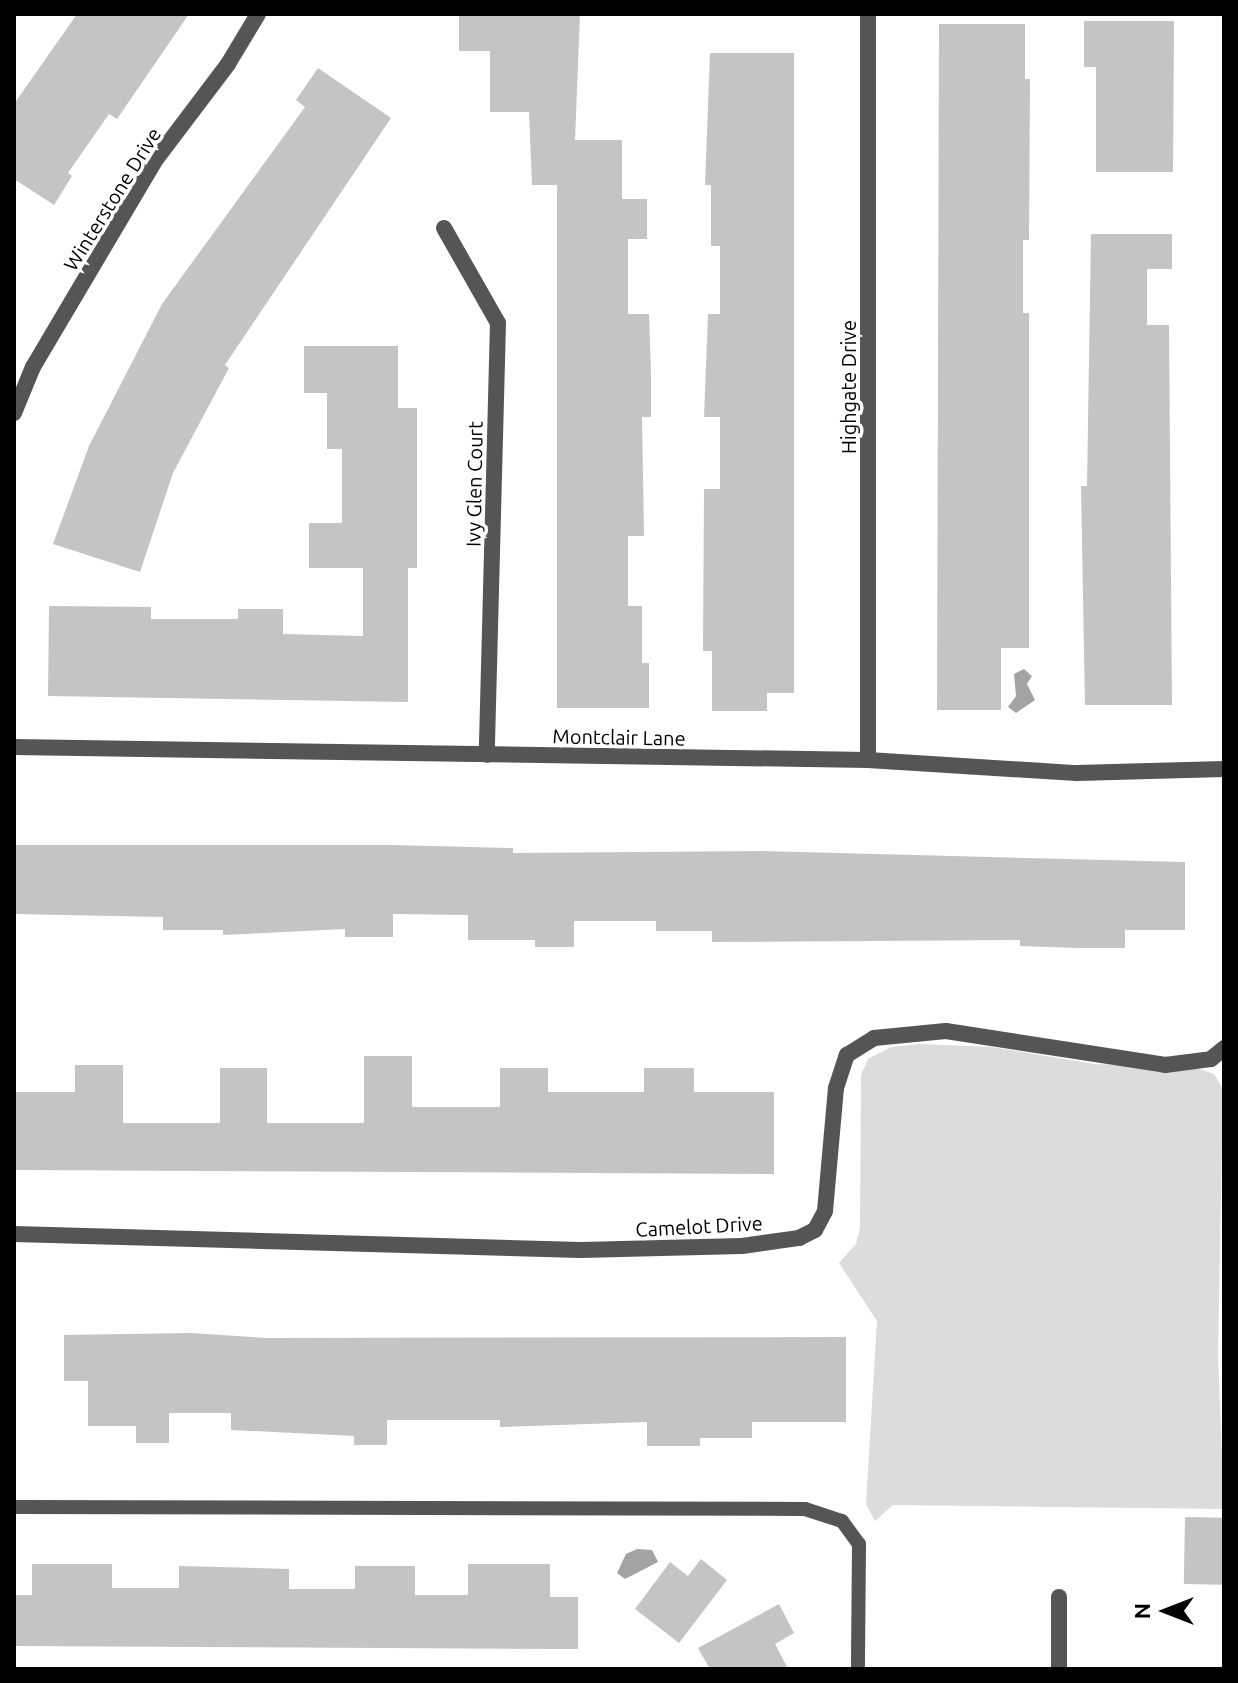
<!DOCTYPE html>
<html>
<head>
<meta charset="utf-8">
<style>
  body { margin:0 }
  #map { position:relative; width:1238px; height:1683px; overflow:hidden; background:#fff; font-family:Ubuntu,sans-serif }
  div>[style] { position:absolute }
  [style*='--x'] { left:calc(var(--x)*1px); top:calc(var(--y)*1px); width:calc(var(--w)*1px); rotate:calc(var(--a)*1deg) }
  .green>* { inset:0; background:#dcdcdc }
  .water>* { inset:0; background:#a3a3a3 }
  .building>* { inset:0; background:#c4c4c4; transform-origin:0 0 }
  .service>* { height:14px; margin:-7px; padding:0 7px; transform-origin:7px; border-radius:7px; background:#555 }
  .minor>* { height:16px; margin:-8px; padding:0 8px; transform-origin:8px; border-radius:8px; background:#555 }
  span { translate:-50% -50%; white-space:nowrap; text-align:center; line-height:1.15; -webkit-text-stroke:7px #fff; paint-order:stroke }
  .street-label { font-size:20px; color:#000 }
  .frame { position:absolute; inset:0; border:16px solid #000; pointer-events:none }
  .north { position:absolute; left:1126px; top:1571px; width:80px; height:80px; -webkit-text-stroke:6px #fff; paint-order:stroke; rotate:270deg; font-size:22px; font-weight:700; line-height:32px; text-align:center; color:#000 }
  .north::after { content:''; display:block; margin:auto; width:28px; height:36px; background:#000; clip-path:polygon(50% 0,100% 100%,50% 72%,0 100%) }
</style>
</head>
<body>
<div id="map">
  <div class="green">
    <div style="clip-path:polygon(919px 1044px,992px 1047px,1095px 1064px,1197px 1068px,1214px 1074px,1223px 1089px,1218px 1354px,1224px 1509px,893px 1505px,875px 1521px,866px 1504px,877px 1321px,839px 1263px,856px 1244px,860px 1227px,861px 1075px,868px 1059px,891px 1047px)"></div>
  </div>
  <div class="water">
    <div style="clip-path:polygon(1024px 669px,1032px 676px,1027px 684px,1035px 700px,1016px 713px,1008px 707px,1016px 696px,1014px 674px)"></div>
    <div style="clip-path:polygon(637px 1549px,652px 1550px,658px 1562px,625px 1579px,617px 1573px,626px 1554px)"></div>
  </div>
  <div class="building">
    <div style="clip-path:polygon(77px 14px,189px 14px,117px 119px,109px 114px,68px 173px,72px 176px,54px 205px,14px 179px,14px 104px)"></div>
    <div style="clip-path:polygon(459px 14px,580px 14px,575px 140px,622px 140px,622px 199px,647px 199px,647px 239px,628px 239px,628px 314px,649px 314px,651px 373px,651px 417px,642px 417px,644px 536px,628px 536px,628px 606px,642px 606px,642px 663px,649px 663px,649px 708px,557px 708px,557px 185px,532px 185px,529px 112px,490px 112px,490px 51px,459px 51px)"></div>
    <div style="clip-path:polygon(1084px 21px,1174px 21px,1173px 172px,1096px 172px,1096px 67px,1084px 67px)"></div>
    <div style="clip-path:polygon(939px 24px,1025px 24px,1025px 79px,1030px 79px,1029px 240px,1023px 240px,1023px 313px,1029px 313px,1029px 648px,1001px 648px,1001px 710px,937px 710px)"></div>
    <div style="clip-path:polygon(710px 53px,794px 53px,794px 693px,767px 693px,767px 711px,712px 711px,712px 651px,703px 651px,704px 489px,720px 489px,720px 417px,704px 417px,708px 314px,720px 314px,720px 246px,711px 246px,711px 185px,705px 185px)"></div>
    <div style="clip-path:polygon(318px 68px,391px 118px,225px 365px,229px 368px,173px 473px,140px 572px,53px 544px,89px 446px,162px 304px,305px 107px,296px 100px)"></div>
    <div style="clip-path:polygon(1091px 234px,1172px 234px,1172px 269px,1147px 269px,1147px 325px,1169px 325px,1172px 705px,1085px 705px,1081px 486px,1087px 486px)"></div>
    <div style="clip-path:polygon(304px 346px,398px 346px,398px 408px,417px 408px,417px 568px,408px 568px,408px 702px,48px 696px,49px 606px,151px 607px,151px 619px,238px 619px,238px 609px,283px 609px,283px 634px,363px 636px,363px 568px,309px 568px,309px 523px,342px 523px,342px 449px,327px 449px,327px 393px,304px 393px)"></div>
    <div style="clip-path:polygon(14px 845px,393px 845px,513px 848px,513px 853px,760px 851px,1185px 862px,1185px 930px,1125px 930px,1125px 948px,1077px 948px,1020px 946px,1020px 940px,712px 942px,712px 931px,656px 931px,656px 921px,574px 921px,574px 947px,535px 947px,535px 940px,468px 940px,468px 915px,393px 914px,393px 937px,345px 937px,345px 929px,223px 935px,223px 930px,163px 930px,163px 917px,14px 914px)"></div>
    <div style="clip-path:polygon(364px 1056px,412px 1056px,412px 1107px,500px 1107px,500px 1068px,548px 1068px,548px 1092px,644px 1092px,644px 1068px,694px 1068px,694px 1092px,774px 1092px,774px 1174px,14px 1170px,14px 1092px,75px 1092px,75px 1065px,123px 1065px,123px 1123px,220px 1123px,220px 1068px,267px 1068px,267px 1123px,364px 1123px)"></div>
    <div style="clip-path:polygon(191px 1333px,267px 1338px,846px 1337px,846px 1422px,752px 1422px,752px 1438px,700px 1438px,700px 1446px,647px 1446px,647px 1422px,500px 1427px,500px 1420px,387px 1420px,387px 1445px,354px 1445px,354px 1436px,231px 1430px,231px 1413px,169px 1413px,169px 1443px,136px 1443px,136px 1426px,88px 1426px,88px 1381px,64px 1381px,64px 1335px)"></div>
    <div style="left:1185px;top:1517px;width:39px;height:67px;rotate:1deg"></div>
    <div style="clip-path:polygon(701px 1559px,727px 1580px,679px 1643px,635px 1609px,670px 1562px,688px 1576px)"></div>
    <div style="clip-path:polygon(32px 1564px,112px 1564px,112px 1588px,179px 1588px,179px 1566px,289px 1569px,289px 1589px,355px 1589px,355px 1566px,415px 1566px,415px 1595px,468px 1595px,468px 1564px,550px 1564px,550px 1597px,578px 1597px,578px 1649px,14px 1646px,14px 1595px,32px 1595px)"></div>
    <div style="clip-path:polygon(779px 1604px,794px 1633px,775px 1644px,788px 1669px,710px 1669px,698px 1648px)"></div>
  </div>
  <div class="service">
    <div style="--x:14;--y:1507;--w:791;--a:0.14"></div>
    <div style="--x:805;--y:1509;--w:39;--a:18"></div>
    <div style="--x:842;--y:1521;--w:29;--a:54"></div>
    <div style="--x:859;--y:1544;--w:125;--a:90.5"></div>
  </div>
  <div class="minor">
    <div style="--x:868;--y:14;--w:746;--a:90"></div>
    <div style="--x:444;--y:228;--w:109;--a:60.4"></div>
    <div style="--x:498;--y:323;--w:432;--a:91.5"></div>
    <div style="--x:14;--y:413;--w:50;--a:-67.6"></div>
    <div style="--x:33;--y:367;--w:238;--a:-59.4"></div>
    <div style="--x:154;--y:162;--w:123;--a:-52.9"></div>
    <div style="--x:228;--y:64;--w:58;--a:-59"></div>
    <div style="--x:14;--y:747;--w:854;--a:0.87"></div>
    <div style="--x:868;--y:760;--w:209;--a:3.6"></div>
    <div style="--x:1077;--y:773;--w:147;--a:-1.6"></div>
    <div style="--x:14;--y:1234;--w:567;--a:1.62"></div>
    <div style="--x:581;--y:1250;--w:161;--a:-1.4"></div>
    <div style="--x:742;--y:1246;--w:58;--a:-8"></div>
    <div style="--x:799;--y:1238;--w:18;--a:-27"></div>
    <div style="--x:815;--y:1230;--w:21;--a:-62"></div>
    <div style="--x:825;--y:1211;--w:123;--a:-84.9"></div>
    <div style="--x:836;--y:1088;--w:35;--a:-72"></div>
    <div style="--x:847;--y:1055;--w:32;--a:-32"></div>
    <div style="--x:874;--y:1038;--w:72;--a:-5.6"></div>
    <div style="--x:946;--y:1031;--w:222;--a:8.8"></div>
    <div style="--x:1165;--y:1065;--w:46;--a:-7.4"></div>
    <div style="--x:1211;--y:1059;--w:17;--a:-40"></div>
    <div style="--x:1059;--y:1597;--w:72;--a:90"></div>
  </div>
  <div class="street-label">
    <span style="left:112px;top:199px;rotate:-58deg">Winterstone Drive</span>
    <span style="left:848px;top:387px;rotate:-90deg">Highgate Drive</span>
    <span style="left:474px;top:484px;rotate:-89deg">Ivy Glen Court</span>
    <span style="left:619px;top:737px;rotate:1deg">Montclair Lane</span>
    <span style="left:699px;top:1226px;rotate:-3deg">Camelot Drive</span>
  </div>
  <div class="frame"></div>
  <div class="north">N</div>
</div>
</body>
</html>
